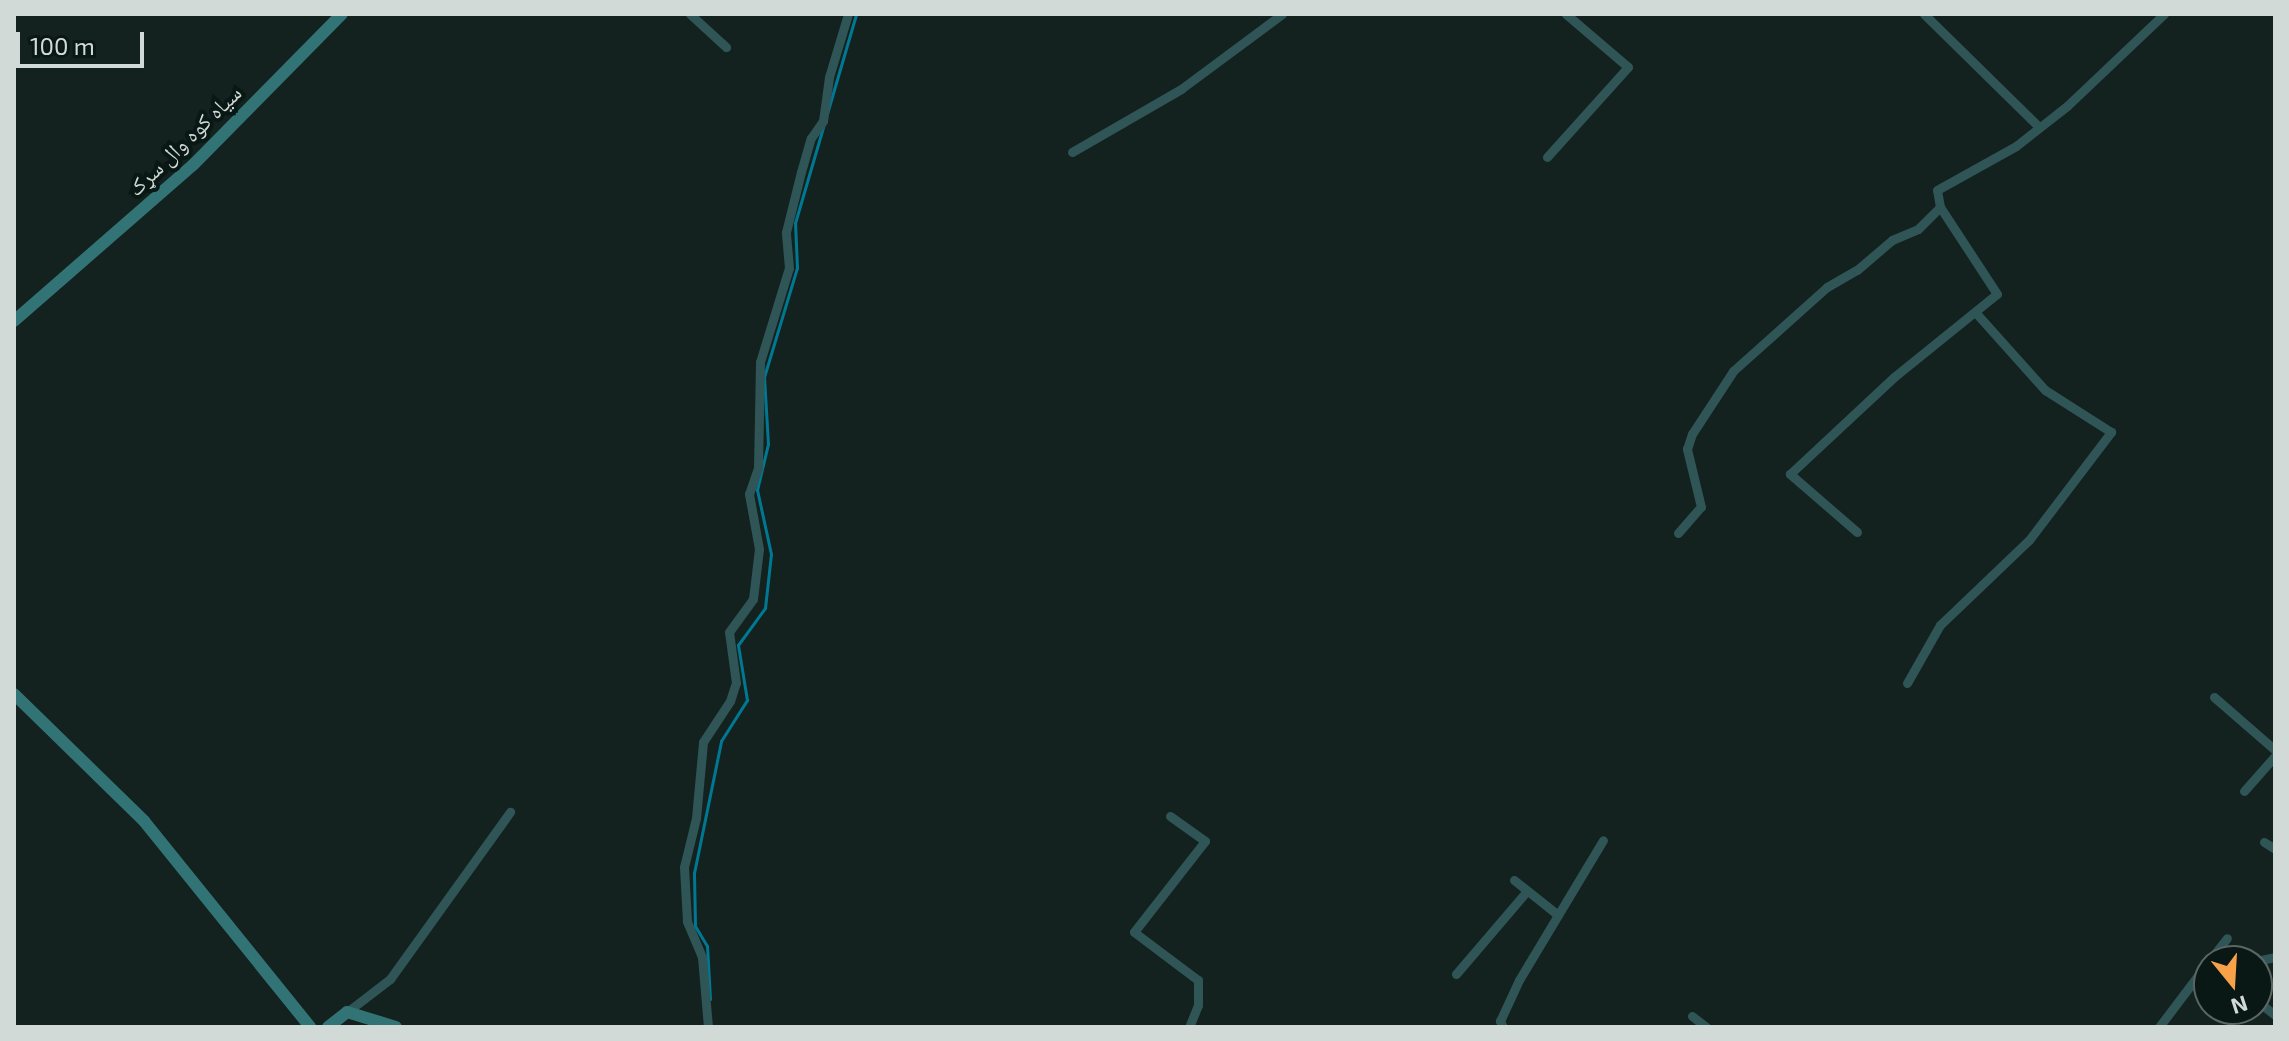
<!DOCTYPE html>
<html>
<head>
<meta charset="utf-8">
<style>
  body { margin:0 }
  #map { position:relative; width:2289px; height:1041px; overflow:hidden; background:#13221e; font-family:"Exo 2","Noto Naskh Arabic",sans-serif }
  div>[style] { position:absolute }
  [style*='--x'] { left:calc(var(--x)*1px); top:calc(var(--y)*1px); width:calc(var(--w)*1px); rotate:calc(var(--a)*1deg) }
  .stream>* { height:3px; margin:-1.5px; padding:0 1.5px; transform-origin:1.5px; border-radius:1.5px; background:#007893 }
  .street>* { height:9px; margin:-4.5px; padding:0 4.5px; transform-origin:4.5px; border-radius:4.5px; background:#2f5557 }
  .secondary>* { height:12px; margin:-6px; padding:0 6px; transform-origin:6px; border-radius:6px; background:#327476 }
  span { translate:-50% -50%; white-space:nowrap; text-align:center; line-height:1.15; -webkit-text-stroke:8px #0a1815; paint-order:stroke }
  .street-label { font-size:22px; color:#d1dad7 }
  .frame { position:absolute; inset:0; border:16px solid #d1dad7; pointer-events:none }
  .north { position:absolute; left:2193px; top:945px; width:80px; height:80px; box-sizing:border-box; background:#0a1815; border:2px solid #5a6663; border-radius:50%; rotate:162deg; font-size:22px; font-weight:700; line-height:32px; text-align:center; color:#d1dad7 }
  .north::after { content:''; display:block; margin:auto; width:28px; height:36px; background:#f7a248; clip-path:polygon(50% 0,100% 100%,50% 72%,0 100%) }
  .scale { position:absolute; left:16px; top:32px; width:128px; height:36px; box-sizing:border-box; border:4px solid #d1dad7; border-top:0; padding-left:10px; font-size:24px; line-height:28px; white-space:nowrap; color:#d1dad7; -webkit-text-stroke:6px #0a1815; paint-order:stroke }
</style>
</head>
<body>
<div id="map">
  <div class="stream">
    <div style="--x:710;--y:999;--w:53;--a:-93.2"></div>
    <div style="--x:707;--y:946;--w:23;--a:-121"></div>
    <div style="--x:695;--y:926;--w:53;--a:-91.1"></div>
    <div style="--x:694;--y:873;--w:135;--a:-78.4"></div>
    <div style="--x:721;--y:741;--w:49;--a:-57.6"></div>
    <div style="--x:747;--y:700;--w:56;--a:-99.3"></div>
    <div style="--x:738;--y:645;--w:46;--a:-53.9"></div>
    <div style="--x:765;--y:608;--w:54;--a:-83.7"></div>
    <div style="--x:771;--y:554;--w:66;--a:-102.3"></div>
    <div style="--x:757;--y:490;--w:47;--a:-76.6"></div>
    <div style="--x:768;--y:444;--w:67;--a:-93.4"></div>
    <div style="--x:764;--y:377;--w:114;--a:-73.2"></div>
    <div style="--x:797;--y:268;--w:45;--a:-92.5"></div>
    <div style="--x:795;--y:223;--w:218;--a:-73.7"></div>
  </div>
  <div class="street">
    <div style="--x:690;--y:14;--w:49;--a:42.5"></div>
    <div style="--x:1924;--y:14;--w:160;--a:44.5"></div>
    <div style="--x:1072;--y:152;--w:126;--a:-30"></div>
    <div style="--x:1181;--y:89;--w:126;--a:-36.6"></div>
    <div style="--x:1547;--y:157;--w:121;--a:-48"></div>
    <div style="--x:1628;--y:67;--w:82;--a:-139.5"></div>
    <div style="--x:1857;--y:532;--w:89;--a:-139.1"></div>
    <div style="--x:1790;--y:474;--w:142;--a:-43"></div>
    <div style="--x:1894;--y:377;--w:132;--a:-38.9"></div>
    <div style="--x:1997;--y:294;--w:104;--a:-123.2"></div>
    <div style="--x:1678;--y:533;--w:35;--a:-49"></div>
    <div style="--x:1701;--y:507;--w:60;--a:-103.6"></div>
    <div style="--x:1687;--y:449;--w:16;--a:-72"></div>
    <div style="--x:1692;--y:434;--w:75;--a:-56.9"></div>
    <div style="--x:1733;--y:371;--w:126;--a:-41.8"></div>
    <div style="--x:1827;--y:287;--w:34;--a:-30"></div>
    <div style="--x:1857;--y:270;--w:46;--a:-40.6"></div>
    <div style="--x:1892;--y:240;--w:28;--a:-23"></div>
    <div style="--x:1918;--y:229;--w:31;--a:-45"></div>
    <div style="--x:1940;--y:207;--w:17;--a:-100"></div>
    <div style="--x:1937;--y:190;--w:90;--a:-29.1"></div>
    <div style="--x:2016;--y:146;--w:65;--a:-38.1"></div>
    <div style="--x:2067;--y:106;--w:134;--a:-43.5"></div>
    <div style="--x:1907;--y:683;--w:67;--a:-60.4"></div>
    <div style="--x:1940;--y:625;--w:123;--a:-43.7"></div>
    <div style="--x:2029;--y:540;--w:136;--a:-52.8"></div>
    <div style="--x:2111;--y:432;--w:78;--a:-147.5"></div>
    <div style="--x:2045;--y:390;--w:103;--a:-131.9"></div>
    <div style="--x:2214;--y:697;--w:81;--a:41"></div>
    <div style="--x:2244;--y:791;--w:47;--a:-48.5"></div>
    <div style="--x:1170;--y:816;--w:43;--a:35.5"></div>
    <div style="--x:1205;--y:841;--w:115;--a:128"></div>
    <div style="--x:1134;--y:932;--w:80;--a:36.9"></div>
    <div style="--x:1198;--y:980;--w:25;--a:90"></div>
    <div style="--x:1198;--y:1005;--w:24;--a:112"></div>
    <div style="--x:2264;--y:842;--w:13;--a:32"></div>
    <div style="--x:1514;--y:880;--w:56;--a:38.5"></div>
    <div style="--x:2209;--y:961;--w:29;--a:-52"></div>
    <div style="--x:2256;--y:961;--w:19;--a:-12"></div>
    <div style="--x:1456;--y:974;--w:109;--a:-49.5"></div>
    <div style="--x:2257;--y:1001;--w:23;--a:38"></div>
    <div style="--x:347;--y:1012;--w:54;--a:-37.5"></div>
    <div style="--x:390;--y:979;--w:206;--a:-54.3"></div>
    <div style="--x:1692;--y:1016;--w:18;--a:38"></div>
    <div style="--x:708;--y:1027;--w:70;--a:-94.9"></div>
    <div style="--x:702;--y:957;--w:39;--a:-113"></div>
    <div style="--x:687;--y:921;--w:54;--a:-93.2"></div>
    <div style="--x:684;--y:867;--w:50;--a:-76.2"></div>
    <div style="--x:696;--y:818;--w:76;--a:-84.7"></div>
    <div style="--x:703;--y:742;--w:49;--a:-56.6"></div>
    <div style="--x:730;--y:701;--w:19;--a:-72"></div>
    <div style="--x:736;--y:683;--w:51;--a:-97.8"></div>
    <div style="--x:729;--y:632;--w:41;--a:-54"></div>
    <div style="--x:753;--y:599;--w:50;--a:-83.2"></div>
    <div style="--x:759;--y:549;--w:56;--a:-100.3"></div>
    <div style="--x:749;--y:494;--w:28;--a:-71"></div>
    <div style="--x:758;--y:468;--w:106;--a:-88.9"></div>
    <div style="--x:760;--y:362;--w:98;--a:-72.9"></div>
    <div style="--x:789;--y:268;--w:36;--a:-95"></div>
    <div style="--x:786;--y:232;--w:62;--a:-76"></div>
    <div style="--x:801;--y:172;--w:35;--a:-74"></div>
    <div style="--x:811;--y:138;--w:21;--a:-55"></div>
    <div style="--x:823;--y:121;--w:44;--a:-82.2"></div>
    <div style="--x:829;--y:77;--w:66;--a:-73.2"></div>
    <div style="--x:1503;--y:1027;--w:7;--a:-117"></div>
    <div style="--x:1500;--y:1021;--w:45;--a:-65.1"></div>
    <div style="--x:1519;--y:980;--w:163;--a:-59"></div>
    <div style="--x:2159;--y:1027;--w:83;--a:-52.9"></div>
  </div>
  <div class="secondary">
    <div style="--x:14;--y:321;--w:237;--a:-41.1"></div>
    <div style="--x:193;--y:165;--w:212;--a:-45.4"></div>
    <div style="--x:14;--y:694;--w:182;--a:44.3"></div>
    <div style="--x:144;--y:821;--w:265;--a:51.1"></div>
    <div style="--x:328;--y:1027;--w:24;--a:-38"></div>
    <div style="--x:347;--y:1012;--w:51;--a:17"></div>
  </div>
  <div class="street-label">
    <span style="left:184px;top:140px;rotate:-44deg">سیاه کوه وال سړک</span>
  </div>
  <div class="frame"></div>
  <div class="north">N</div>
  <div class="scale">100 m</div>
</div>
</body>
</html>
